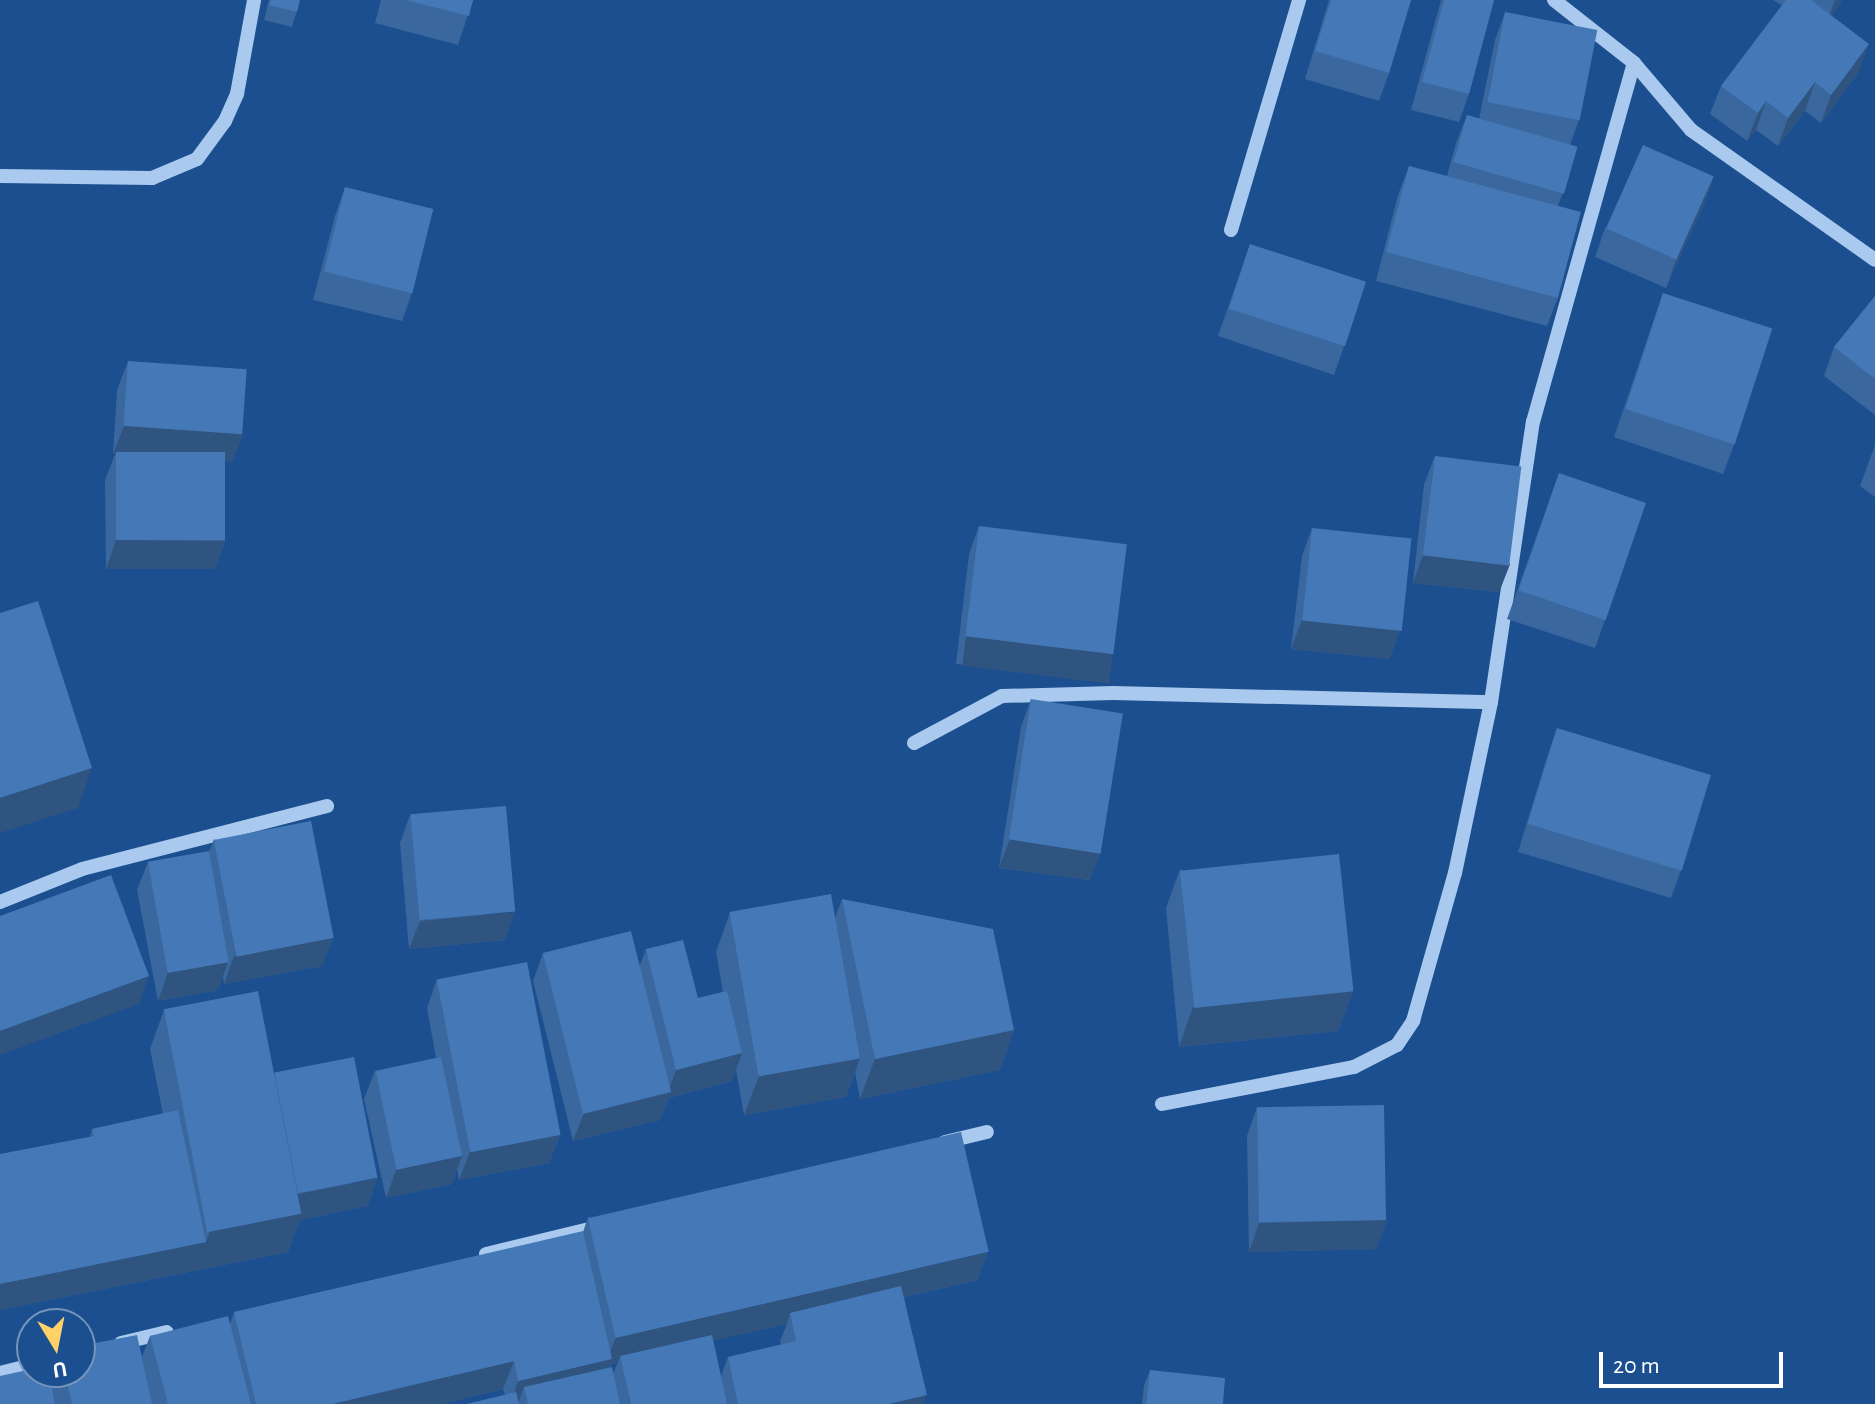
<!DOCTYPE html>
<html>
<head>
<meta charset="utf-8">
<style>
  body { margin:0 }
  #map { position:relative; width:1875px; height:1404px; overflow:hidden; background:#1b4f8f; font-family:"Alegreya Sans",sans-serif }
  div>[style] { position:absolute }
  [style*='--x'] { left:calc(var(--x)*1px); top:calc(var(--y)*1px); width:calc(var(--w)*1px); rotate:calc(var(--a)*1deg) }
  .minor>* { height:14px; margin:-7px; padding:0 7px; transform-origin:7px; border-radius:7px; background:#a9c9ee }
  .wall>* { inset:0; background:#3a679d }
  .shaded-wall>* { inset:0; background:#305480; transform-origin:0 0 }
  .building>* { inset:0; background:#4478b7; transform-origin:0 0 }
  span { translate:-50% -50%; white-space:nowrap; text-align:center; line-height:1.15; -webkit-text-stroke:6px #1b4f8f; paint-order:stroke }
  .north { position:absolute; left:16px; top:1308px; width:80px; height:80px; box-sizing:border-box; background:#1b4f8f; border:2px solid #7695bc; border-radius:50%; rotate:170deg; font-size:22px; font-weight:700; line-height:32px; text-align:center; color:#fff }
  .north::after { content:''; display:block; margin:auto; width:28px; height:36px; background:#ffd166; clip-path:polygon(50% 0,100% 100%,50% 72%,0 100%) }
  .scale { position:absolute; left:1599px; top:1352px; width:184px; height:36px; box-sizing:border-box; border:4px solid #fff; border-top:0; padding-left:10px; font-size:24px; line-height:28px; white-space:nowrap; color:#fff; -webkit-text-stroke:6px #1b4f8f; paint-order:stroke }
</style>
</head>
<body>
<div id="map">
  <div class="minor">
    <div style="--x:1554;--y:0;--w:102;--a:38.2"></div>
    <div style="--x:1634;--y:63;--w:88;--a:49.6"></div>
    <div style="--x:1691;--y:130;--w:225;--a:35.2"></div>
    <div style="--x:0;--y:176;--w:152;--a:0.8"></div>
    <div style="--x:152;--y:178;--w:49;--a:-22.9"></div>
    <div style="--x:197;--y:159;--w:47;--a:-53.6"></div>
    <div style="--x:225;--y:121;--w:30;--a:-66"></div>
    <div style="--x:237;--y:94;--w:96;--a:-79.7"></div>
    <div style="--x:1231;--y:230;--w:240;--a:-73.5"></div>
    <div style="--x:914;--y:743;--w:100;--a:-28.1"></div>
    <div style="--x:1002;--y:696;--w:111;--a:-1.5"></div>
    <div style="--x:1113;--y:693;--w:378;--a:1.4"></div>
    <div style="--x:0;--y:902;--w:88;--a:-21.9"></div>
    <div style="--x:82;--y:869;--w:253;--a:-14.4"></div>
    <div style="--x:1162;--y:1104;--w:196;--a:-10.9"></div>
    <div style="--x:1354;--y:1067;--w:48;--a:-27.1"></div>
    <div style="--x:1397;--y:1045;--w:29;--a:-56"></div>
    <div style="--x:1413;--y:1021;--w:154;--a:-74.2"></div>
    <div style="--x:1455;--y:873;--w:175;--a:-78.1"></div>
    <div style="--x:1491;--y:702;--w:283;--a:-81.5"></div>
    <div style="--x:1533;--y:422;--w:373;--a:-74.3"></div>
    <div style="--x:945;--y:1142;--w:43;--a:-13.4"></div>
    <div style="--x:486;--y:1254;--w:119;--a:-13.6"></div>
    <div style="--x:121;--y:1343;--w:47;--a:-13.4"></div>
    <div style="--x:0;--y:1373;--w:33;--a:-14"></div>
  </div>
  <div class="wall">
    <div style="clip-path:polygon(269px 0,300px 0,292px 27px,264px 20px)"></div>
    <div style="clip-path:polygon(381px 0,473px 0,458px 45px,375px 23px)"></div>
    <div style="clip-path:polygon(1329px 0,1411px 0,1389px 73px,1379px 101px,1305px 79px)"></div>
    <div style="clip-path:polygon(1441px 0,1494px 0,1469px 94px,1459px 122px,1411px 110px)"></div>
    <div style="clip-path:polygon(1773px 0,1842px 0,1832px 16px,1859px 72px,1821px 123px,1805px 111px,1778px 146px,1756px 130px,1747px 141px,1710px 114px,1721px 86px,1782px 5px)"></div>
    <div style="clip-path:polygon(1505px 12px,1579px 120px,1570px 145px,1563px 193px,1558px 205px,1558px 297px,1547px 326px,1376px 281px,1398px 195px,1409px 166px,1447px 176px,1456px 143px,1467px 115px,1479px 119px,1495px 40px)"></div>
    <div style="clip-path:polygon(1714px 176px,1704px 204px,1666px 288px,1595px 257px,1605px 228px)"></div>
    <div style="clip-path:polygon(345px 187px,412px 293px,402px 321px,313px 300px,335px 216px)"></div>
    <div style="clip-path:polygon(1250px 244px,1344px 346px,1334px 375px,1218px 336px)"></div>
    <div style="clip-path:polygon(1663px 293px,1734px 445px,1723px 474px,1614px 437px)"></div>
    <div style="clip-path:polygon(1875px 296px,1875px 415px,1824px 376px,1834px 347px)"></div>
    <div style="clip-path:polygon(128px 361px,243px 434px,232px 462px,225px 461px,225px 541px,215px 569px,106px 569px,105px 480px,115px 454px,113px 454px,117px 390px)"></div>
    <div style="clip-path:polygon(1875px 445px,1875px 497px,1860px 486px)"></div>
    <div style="clip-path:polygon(1435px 456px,1510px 564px,1499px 592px,1413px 583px,1424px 484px)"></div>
    <div style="clip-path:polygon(1559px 473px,1605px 620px,1595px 648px,1507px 619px)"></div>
    <div style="clip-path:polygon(979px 526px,1103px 682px,956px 664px,969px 554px)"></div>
    <div style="clip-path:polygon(1312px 528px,1390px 659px,1291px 649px,1302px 556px)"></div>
    <div style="clip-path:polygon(1031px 699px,1090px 880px,999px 868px,1021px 727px)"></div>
    <div style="clip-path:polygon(1557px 728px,1681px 870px,1671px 898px,1518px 852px,1547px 757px)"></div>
    <div style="clip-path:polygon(410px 815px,505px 940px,409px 949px,400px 843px)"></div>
    <div style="clip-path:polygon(214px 839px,333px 938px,322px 966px,224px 984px,223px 977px,218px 990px,158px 1001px,137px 890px,148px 862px,209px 852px)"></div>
    <div style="clip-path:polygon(1180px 869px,1353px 991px,1338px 1031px,1179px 1047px,1166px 908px)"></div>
    <div style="clip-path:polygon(842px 899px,1014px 1030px,1000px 1070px,860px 1099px,855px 1072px,846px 1097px,744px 1115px,736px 1070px,732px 1081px,669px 1098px,660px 1120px,573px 1141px,533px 981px,543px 953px,640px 965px,646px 949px,698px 998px,723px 992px,716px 952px,730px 912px,835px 918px)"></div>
    <div style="clip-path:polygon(437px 979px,560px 1135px,549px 1163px,459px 1180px,457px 1169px,452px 1184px,386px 1198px,364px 1099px,375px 1071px,436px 1058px,427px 1008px)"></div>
    <div style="clip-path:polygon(164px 1010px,275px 1074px,368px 1206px,300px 1220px,288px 1252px,0 1310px,90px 1136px,92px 1129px,163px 1114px,150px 1049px)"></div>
    <div style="clip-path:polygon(1257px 1107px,1387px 1220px,1376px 1249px,1249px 1252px,1247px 1136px)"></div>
    <div style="clip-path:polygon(evenodd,588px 1217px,978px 1280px,904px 1297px,923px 1404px,467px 1404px,505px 1395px,503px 1389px,441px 1404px,55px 1404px,50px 1378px,52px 1372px,80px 1372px,142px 1357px,150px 1336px,230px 1324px,234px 1312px,583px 1232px,588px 1217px,787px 1324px,780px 1341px,781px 1345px,728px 1357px,721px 1376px,713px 1340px,787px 1324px,588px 1217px,618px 1362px,613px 1374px,609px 1368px,611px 1364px,618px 1362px)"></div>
    <div style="clip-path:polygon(1150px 1370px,1223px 1404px,1142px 1404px,1144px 1385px)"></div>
  </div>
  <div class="shaded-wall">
    <div style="clip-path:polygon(1835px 0,1842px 0,1824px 30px)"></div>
    <div style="clip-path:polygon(1869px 44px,1859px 72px,1821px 123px,1831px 95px)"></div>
    <div style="clip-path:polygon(1815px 82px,1805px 111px,1778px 146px,1788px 118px)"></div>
    <div style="clip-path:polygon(1766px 101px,1756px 130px,1747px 141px,1758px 113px)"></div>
    <div style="clip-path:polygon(1714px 176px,1704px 204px,1666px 288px,1676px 260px)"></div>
    <div style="clip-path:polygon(124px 426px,243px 434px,232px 462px,113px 454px)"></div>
    <div style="clip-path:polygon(116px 540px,225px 541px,215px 569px,106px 569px)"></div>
    <div style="clip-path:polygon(1423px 555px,1510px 564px,1499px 592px,1413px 583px)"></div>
    <div style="clip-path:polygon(1302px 620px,1400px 631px,1390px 659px,1291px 649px)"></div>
    <div style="left:966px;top:636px;width:148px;height:30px;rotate:7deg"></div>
    <div style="clip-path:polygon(92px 768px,78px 808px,0 833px,0 798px)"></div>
    <div style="clip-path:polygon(1010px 839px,1101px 852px,1090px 880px,999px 868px)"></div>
    <div style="clip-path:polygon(515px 912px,505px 940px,409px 949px,420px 921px)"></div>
    <div style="clip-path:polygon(333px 938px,322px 966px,224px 984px,234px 956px)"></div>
    <div style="clip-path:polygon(228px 962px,218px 990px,158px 1001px,168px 972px)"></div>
    <div style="clip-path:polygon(149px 976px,139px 1004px,0 1055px,0 1031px)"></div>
    <div style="clip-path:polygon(1353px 991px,1338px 1031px,1179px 1047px,1193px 1007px)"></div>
    <div style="clip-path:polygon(1014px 1030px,1000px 1070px,860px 1099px,875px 1059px)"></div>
    <div style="clip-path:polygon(742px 1053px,732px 1081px,669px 1098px,660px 1120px,573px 1141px,584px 1113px,668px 1092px,676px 1070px)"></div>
    <div style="clip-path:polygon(860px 1058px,846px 1097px,744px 1115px,759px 1076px)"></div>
    <div style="clip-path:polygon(560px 1135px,549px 1163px,459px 1180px,470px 1152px)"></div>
    <div style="clip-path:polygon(462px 1156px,452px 1184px,386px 1198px,396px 1170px)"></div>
    <div style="clip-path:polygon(378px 1178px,368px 1206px,300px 1220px,288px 1252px,0 1310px,0 1284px,206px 1242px,210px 1231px,293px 1195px)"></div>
    <div style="clip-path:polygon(1387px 1220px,1376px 1249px,1249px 1252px,1259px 1223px)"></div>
    <div style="clip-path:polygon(988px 1252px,978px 1280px,792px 1322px,790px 1313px,787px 1324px,621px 1361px,620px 1356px,618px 1362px,611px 1364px,602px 1387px,524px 1387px,518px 1404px,510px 1404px,518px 1381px,607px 1360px,616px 1337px)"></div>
    <div style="clip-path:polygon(514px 1361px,503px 1389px,441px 1404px,332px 1404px)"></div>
    <div style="clip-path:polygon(927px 1395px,923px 1404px,888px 1404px)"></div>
  </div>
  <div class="building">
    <div style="clip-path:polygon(271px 0,300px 0,297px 12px,269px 5px)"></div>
    <div style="clip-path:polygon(405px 0,473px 0,469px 16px)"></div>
    <div style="clip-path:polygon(1331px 0,1411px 0,1389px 73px,1315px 51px)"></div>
    <div style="clip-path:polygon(1444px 0,1494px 0,1469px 94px,1422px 82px)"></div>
    <div style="clip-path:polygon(1786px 0,1811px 0,1869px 44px,1831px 95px,1815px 82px,1788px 118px,1766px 101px,1758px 113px,1721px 86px)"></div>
    <div style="left:1505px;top:12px;width:94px;height:92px;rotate:11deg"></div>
    <div style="left:1467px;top:115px;width:115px;height:49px;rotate:16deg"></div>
    <div style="left:1643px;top:145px;width:77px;height:91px;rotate:24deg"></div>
    <div style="left:1409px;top:166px;width:178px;height:89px;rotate:15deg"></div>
    <div style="left:345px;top:187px;width:91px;height:87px;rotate:14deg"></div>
    <div style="left:1250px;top:244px;width:122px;height:68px;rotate:18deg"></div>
    <div style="left:1663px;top:293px;width:115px;height:122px;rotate:18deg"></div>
    <div style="clip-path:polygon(1875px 296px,1875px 379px,1834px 347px)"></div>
    <div style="left:128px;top:361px;width:119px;height:65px;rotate:4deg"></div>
    <div style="left:116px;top:452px;width:109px;height:88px"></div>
    <div style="left:1435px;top:456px;width:87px;height:100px;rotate:7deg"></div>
    <div style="left:1559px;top:473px;width:92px;height:124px;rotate:19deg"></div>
    <div style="left:979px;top:526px;width:149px;height:111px;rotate:7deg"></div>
    <div style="left:1312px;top:528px;width:100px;height:93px;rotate:6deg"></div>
    <div style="clip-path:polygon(38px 601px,92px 768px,0 798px,0 613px)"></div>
    <div style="left:1031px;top:699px;width:93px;height:142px;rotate:9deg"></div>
    <div style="left:1557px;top:728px;width:161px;height:100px;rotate:17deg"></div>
    <div style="left:506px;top:806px;width:106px;height:96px;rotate:85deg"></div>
    <div style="left:311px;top:821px;width:119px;height:99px;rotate:79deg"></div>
    <div style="left:209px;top:851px;width:113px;height:62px;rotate:80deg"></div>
    <div style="left:1339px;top:854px;width:138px;height:160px;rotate:84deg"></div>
    <div style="clip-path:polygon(111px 875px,149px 976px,0 1031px,0 916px)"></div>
    <div style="left:831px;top:894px;width:167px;height:103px;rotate:80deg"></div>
    <div style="clip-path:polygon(842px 899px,993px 929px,1014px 1030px,875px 1059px)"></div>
    <div style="left:631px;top:931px;width:166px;height:91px;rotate:76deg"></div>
    <div style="clip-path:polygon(683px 940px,698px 998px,727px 991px,742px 1053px,676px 1070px,646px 949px)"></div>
    <div style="left:527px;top:962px;width:176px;height:92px;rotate:79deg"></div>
    <div style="left:258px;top:991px;width:227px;height:96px;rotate:79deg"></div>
    <div style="left:354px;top:1057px;width:123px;height:81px;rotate:79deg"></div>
    <div style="left:441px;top:1057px;width:101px;height:67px;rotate:78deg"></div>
    <div style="left:1384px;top:1105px;width:115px;height:127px;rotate:89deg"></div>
    <div style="clip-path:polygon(178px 1110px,206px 1242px,0 1284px,0 1154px,94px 1136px,92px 1129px)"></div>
    <div style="left:961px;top:1132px;width:123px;height:383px;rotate:77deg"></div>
    <div style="clip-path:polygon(583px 1231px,612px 1359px,518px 1381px,514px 1361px,332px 1404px,256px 1404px,234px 1312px)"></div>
    <div style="clip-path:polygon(901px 1286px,927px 1395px,888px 1404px,738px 1404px,728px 1357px,796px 1341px,790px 1313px)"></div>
    <div style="clip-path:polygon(228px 1316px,251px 1404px,168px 1404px,150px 1336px)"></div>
    <div style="clip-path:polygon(137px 1335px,152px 1404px,72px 1404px,65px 1372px,80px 1372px,80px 1346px)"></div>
    <div style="clip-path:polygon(712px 1335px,727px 1404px,631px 1404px,620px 1356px)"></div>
    <div style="clip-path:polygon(612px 1367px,620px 1404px,528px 1404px,524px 1387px)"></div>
    <div style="clip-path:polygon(32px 1369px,32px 1372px,49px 1372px,55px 1404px,0 1404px,0 1376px)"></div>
    <div style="clip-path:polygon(1150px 1370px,1225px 1378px,1223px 1404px,1146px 1404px)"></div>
    <div style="clip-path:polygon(516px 1392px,519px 1404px,467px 1404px)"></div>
  </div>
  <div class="north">U</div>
  <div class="scale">20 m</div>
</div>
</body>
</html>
